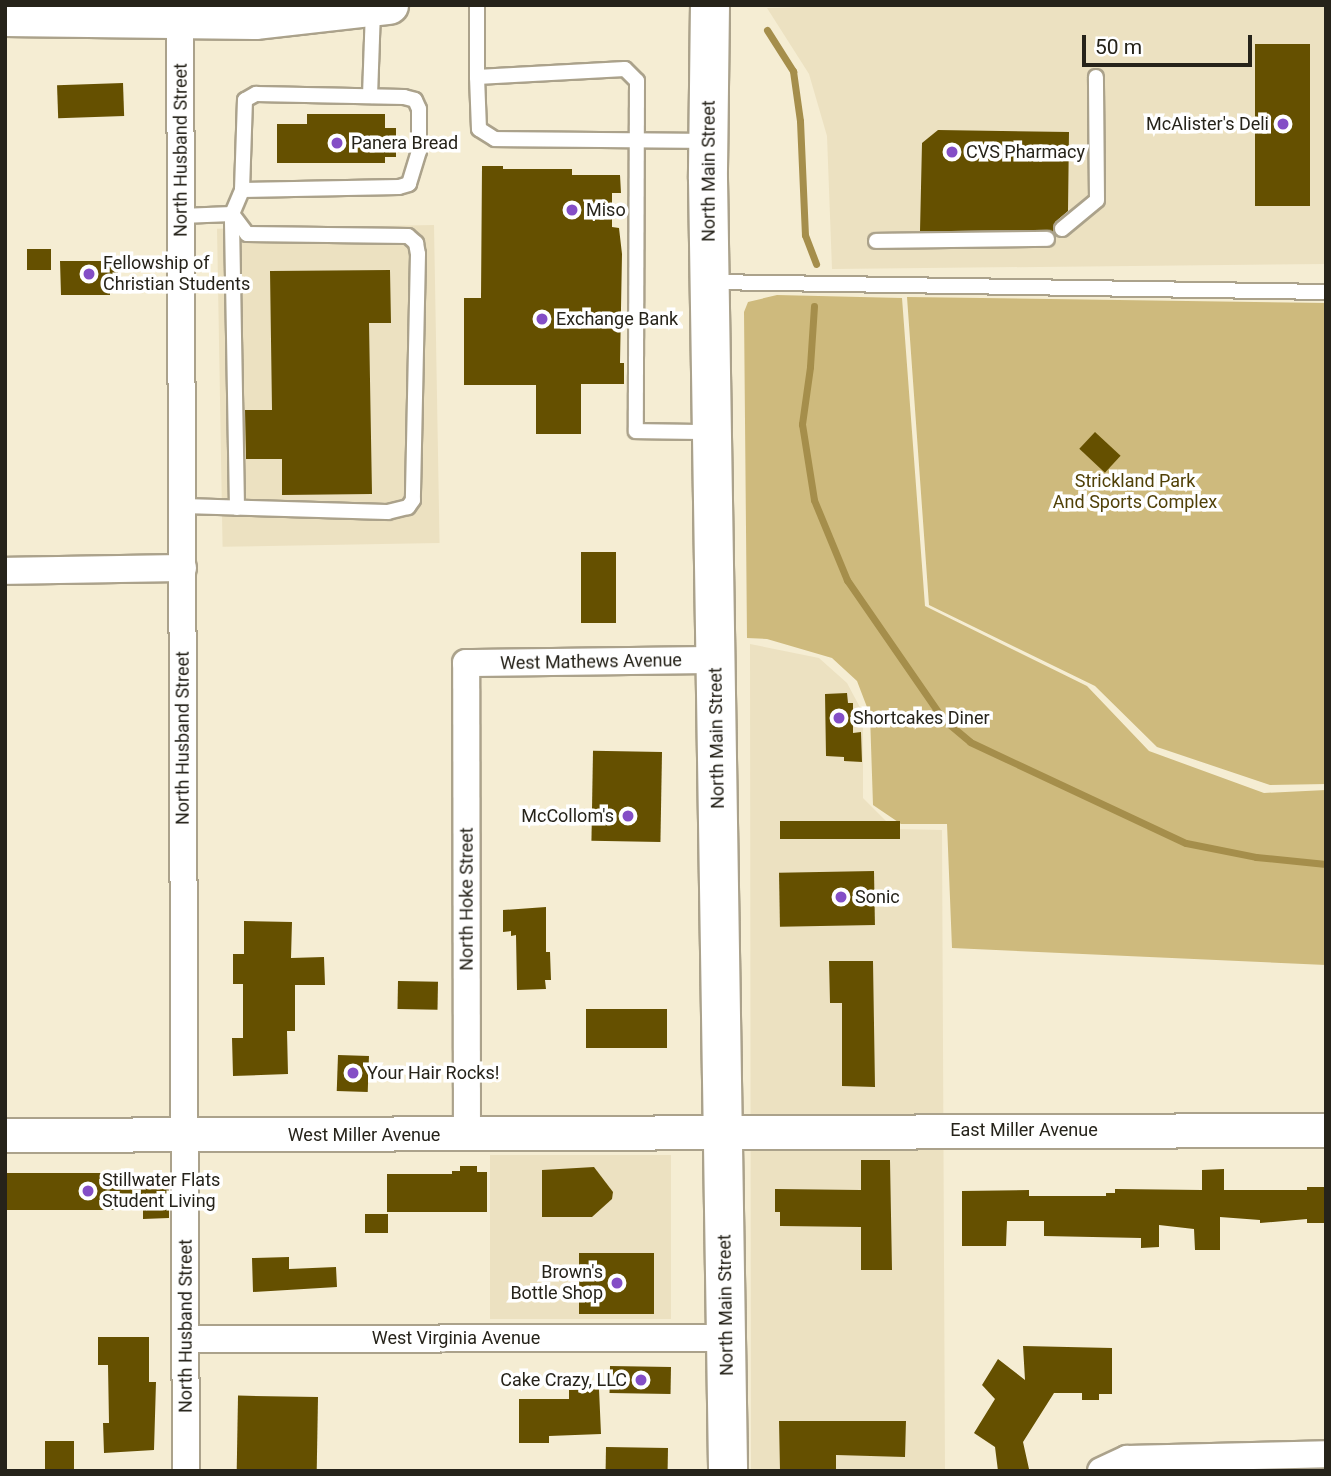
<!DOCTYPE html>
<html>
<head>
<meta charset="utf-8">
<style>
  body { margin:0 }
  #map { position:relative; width:1331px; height:1476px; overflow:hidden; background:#f5edd3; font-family:Roboto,sans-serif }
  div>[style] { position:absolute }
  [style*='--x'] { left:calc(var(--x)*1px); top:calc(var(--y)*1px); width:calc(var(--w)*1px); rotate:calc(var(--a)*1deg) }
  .built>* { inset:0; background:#ece1c1; transform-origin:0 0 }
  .green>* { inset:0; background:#ceba7d }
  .stream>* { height:7px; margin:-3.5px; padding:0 3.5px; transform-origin:3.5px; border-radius:3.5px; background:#a58e4b }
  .building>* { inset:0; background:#655000; transform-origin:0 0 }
  .roads { filter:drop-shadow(2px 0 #aba28b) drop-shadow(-2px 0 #aba28b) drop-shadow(0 2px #aba28b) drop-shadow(0 -2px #aba28b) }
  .service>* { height:14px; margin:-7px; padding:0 7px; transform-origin:7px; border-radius:7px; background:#fff }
  .minor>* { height:26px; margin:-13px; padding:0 13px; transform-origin:13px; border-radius:13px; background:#fff }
  .tertiary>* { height:33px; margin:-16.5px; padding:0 16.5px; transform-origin:16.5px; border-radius:16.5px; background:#fff }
  .secondary>* { height:38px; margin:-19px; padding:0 19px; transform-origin:19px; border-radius:19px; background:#fff }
  .dots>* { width:19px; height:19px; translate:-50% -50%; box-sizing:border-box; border:4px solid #fff; border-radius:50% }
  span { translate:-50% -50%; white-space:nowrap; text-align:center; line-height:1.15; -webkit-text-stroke:7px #fff; paint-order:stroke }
  .poi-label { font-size:18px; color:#26231a }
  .right { translate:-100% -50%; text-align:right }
  .left { translate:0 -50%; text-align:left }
  .street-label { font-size:18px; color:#26231a }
  .park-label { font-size:18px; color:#504007 }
  .frame { position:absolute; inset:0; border:7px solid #26231a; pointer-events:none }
  .scale { position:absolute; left:1082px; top:35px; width:170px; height:32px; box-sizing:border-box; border:4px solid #26231a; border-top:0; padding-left:9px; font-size:21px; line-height:24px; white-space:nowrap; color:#26231a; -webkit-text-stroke:5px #fff; paint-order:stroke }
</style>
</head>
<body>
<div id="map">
  <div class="built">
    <div style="clip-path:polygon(879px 5px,1326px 5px,1326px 264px,832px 269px,827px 136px,809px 74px,767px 8px)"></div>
    <div style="left:434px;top:225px;width:318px;height:217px;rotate:89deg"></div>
    <div style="clip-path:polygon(750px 644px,819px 658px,847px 683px,863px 713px,863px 798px,894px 829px,942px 830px,945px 1471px,751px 1471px)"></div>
    <div style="left:490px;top:1155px;width:181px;height:164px"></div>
  </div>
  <div class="green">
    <div style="clip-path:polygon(777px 295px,902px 298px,925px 606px,1087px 686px,1149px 751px,1264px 793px,1326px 790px,1326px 965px,952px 948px,947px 824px,901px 824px,873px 805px,870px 715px,857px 681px,832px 658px,767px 639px,747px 638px,744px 312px,748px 302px)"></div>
    <div style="clip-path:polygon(907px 297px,1326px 303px,1326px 784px,1270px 785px,1157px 747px,1095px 686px,929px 605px)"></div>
  </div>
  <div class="stream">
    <div style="--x:767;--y:30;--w:49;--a:57.6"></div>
    <div style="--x:793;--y:71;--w:50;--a:82"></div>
    <div style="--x:800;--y:121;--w:114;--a:87.5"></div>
    <div style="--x:805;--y:235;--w:31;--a:69"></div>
    <div style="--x:814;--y:306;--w:61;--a:93.8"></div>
    <div style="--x:810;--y:367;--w:58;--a:98"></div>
    <div style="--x:802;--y:424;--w:77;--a:81"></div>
    <div style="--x:814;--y:500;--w:87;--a:67.6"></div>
    <div style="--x:847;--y:580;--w:169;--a:55.4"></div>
    <div style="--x:943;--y:719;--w:35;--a:40"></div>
    <div style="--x:970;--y:742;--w:238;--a:25.1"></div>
    <div style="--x:1186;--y:843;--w:71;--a:11.3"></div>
    <div style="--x:1256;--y:857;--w:70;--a:5.7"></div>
  </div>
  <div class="building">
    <div style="left:1255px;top:44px;width:55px;height:162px"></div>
    <div style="left:123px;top:83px;width:33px;height:66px;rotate:88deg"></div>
    <div style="clip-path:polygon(307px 114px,385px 114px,385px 128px,396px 128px,396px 157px,385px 157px,385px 163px,277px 163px,277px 124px,307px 124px)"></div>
    <div style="clip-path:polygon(938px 130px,1069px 132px,1068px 211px,1055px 222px,1053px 232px,920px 231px,922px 143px)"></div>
    <div style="clip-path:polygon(482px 166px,503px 166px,503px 169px,572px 169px,572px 175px,620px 175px,621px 193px,612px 193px,612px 227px,619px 228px,622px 254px,620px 363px,624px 363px,624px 384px,581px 384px,581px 434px,536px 434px,536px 385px,464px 385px,464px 298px,481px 298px)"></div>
    <div style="left:51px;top:249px;width:21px;height:24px;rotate:90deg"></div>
    <div style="clip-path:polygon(60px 261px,118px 261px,118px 288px,110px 288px,110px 295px,61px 295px)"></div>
    <div style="clip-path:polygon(390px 270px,391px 323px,369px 323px,372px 494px,282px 495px,282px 459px,246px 459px,245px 410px,272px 410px,270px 271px)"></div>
    <div style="left:1095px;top:432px;width:35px;height:23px;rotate:43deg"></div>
    <div style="left:581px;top:552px;width:35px;height:71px"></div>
    <div style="clip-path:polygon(847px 693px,848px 703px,853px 703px,853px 733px,861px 732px,862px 762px,844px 761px,844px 757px,826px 756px,825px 694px)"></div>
    <div style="left:662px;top:752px;width:90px;height:69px;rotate:91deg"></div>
    <div style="left:780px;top:821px;width:120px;height:18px"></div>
    <div style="left:874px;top:871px;width:54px;height:95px;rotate:89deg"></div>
    <div style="clip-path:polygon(546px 907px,546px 952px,550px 952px,551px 980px,545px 980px,546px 989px,517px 990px,516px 935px,511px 936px,511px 931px,503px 932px,503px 910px)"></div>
    <div style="clip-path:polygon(244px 921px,292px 922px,291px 958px,324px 957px,325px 985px,295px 985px,295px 1031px,287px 1031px,288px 1074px,233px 1076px,232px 1038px,243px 1038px,243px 984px,233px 984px,233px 954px,244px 954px)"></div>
    <div style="clip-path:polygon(829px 961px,873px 961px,875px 1087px,842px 1086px,842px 1003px,830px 1003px)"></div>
    <div style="left:398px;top:981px;width:40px;height:28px;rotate:1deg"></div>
    <div style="left:667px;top:1009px;width:39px;height:81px;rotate:90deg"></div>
    <div style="left:338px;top:1055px;width:31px;height:36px;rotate:2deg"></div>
    <div style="clip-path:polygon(861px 1160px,890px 1160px,892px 1270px,861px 1270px,861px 1227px,780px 1226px,780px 1212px,775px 1212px,775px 1189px,861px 1190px)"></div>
    <div style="clip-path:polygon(460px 1166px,477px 1166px,477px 1172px,487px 1172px,487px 1212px,387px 1212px,387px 1174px,452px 1174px,452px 1171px,460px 1171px)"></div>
    <div style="clip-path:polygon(594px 1167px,613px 1192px,612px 1199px,592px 1217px,542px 1217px,542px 1170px)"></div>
    <div style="clip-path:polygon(1224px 1169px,1224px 1190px,1307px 1190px,1307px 1187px,1326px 1187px,1326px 1223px,1307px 1223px,1307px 1219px,1260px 1223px,1260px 1220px,1220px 1217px,1220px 1250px,1195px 1250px,1194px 1229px,1159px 1225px,1159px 1247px,1141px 1248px,1141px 1238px,1044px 1236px,1044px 1221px,1007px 1221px,1006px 1246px,962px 1246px,962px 1191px,1029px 1190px,1029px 1196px,1106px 1196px,1106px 1193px,1115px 1193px,1115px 1189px,1202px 1190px,1202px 1170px)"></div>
    <div style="clip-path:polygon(5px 1173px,169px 1173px,169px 1218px,143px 1219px,143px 1210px,5px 1210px)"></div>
    <div style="left:365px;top:1214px;width:23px;height:19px"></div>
    <div style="left:579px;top:1253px;width:75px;height:61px"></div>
    <div style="clip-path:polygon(289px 1257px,289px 1269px,336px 1267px,337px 1287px,253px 1292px,252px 1258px)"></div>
    <div style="clip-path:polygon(98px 1337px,149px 1337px,149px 1382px,156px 1382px,154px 1450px,104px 1453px,103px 1423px,109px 1423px,108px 1365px,98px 1365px)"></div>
    <div style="clip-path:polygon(1023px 1346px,1112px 1348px,1112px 1394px,1099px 1394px,1099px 1400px,1082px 1400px,1082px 1393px,1054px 1393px,1023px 1442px,1029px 1469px,998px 1471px,995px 1447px,974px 1433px,995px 1399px,982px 1385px,998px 1359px,1025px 1380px)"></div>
    <div style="left:610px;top:1366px;width:61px;height:27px;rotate:1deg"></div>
    <div style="clip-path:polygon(599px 1389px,601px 1434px,549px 1436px,549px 1443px,519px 1443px,519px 1399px,569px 1399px,569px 1390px)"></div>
    <div style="left:318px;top:1397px;width:74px;height:80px;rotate:91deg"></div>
    <div style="clip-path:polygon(779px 1421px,906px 1421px,905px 1457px,836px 1455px,836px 1471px,780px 1471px)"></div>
    <div style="left:45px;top:1441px;width:29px;height:30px"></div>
    <div style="left:606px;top:1447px;width:62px;height:24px;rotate:1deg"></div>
  </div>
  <div class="roads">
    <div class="service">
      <div style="--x:477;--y:5;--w:72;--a:90"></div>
      <div style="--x:477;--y:77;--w:148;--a:-3.1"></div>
      <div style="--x:625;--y:69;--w:17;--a:45"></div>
      <div style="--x:637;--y:81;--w:350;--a:90.2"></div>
      <div style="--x:636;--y:431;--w:75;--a:0.8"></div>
      <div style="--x:477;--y:77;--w:52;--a:87.8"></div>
      <div style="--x:479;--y:129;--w:19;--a:32"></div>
      <div style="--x:495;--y:139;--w:211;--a:0.5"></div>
      <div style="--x:370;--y:96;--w:87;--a:-88"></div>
      <div style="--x:181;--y:216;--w:51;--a:-2.2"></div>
      <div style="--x:232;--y:214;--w:25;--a:53"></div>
      <div style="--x:247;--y:234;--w:161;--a:0.7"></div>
      <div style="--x:408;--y:236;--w:11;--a:41"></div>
      <div style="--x:416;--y:243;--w:11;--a:80"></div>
      <div style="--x:418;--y:254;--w:246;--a:91.2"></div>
      <div style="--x:413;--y:500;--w:9;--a:126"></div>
      <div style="--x:408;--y:507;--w:21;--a:166"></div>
      <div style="--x:388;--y:512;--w:206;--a:-178.3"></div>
      <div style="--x:1062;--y:229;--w:45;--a:-39.6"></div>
      <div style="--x:1097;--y:200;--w:123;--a:-90.5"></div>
      <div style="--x:876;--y:241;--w:171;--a:-0.7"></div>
      <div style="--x:711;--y:282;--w:615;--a:0.93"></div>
      <div style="--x:237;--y:508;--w:294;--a:-91"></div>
      <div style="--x:232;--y:214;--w:26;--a:-67"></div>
      <div style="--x:242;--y:190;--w:90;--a:-88.1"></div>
      <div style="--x:245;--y:100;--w:13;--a:-29"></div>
      <div style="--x:256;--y:94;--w:148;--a:1.2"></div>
      <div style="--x:404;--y:97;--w:11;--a:15"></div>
      <div style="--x:415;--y:100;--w:10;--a:66"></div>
      <div style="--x:419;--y:109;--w:42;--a:90"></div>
      <div style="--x:419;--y:151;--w:34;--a:107"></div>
      <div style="--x:409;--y:184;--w:10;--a:163"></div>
      <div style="--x:399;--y:187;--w:157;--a:178.9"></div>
    </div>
    <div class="minor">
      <div style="--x:180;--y:5;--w:1466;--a:89.77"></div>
      <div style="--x:5;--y:571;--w:178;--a:-1"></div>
      <div style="--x:467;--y:1135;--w:472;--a:-90.1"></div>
      <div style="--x:466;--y:663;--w:250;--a:-0.7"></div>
      <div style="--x:185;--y:1339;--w:542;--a:-0.11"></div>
      <div style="--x:1101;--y:1471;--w:29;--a:-25"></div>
      <div style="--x:1127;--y:1459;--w:199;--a:-1.4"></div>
    </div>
    <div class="tertiary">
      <div style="--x:5;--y:1135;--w:1321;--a:-0.22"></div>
    </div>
    <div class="secondary">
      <div style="--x:710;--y:5;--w:174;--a:90.7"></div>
      <div style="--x:708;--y:179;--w:1292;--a:89.11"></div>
      <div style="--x:5;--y:17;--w:250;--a:0.7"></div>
      <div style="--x:255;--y:20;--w:135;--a:-6.4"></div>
    </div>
  </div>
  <div class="dots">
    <div style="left:1283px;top:124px;background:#844ec6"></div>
    <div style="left:337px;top:143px;background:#844ec6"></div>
    <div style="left:952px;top:152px;background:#844ec6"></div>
    <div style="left:572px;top:210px;background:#844ec6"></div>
    <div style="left:89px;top:274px;background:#844ec6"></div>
    <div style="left:542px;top:319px;background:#844ec6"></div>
    <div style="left:839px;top:718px;background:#844ec6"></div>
    <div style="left:628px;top:816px;background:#844ec6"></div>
    <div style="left:841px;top:897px;background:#844ec6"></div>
    <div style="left:353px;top:1073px;background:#844ec6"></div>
    <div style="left:88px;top:1191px;background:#844ec6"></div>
    <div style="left:617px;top:1283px;background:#844ec6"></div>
    <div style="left:641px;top:1380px;background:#844ec6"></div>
  </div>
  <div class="poi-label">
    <span class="right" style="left:1269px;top:124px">McAlister's Deli</span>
    <span class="left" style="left:351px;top:143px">Panera Bread</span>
    <span class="left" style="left:966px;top:152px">CVS Pharmacy</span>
    <span class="left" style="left:586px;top:210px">Miso</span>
    <span class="left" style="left:103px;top:274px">Fellowship of<br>Christian Students</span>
    <span class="left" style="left:556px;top:319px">Exchange Bank</span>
    <span class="left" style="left:853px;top:718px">Shortcakes Diner</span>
    <span class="right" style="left:614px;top:816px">McCollom's</span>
    <span class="left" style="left:855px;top:897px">Sonic</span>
    <span class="left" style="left:367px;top:1073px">Your Hair Rocks!</span>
    <span class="left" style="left:102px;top:1191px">Stillwater Flats<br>Student Living</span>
    <span class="right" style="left:603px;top:1283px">Brown's<br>Bottle Shop</span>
    <span class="right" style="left:627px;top:1380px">Cake Crazy, LLC</span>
  </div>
  <div class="street-label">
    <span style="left:181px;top:150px;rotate:-90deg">North Husband Street</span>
    <span style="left:709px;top:171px;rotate:-90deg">North Main Street</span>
    <span style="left:591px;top:662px;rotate:-1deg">West Mathews Avenue</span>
    <span style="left:183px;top:738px;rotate:-90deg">North Husband Street</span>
    <span style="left:717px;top:738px;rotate:-91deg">North Main Street</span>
    <span style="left:467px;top:899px;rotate:-90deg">North Hoke Street</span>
    <span style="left:1024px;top:1130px">East Miller Avenue</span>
    <span style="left:364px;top:1135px">West Miller Avenue</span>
    <span style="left:726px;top:1305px;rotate:-91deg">North Main Street</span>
    <span style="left:186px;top:1326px;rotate:-90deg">North Husband Street</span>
    <span style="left:456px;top:1338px">West Virginia Avenue</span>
  </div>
  <div class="park-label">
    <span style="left:1135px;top:492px">Strickland Park<br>And Sports Complex</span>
  </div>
  <div class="frame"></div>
  <div class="scale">50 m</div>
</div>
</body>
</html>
